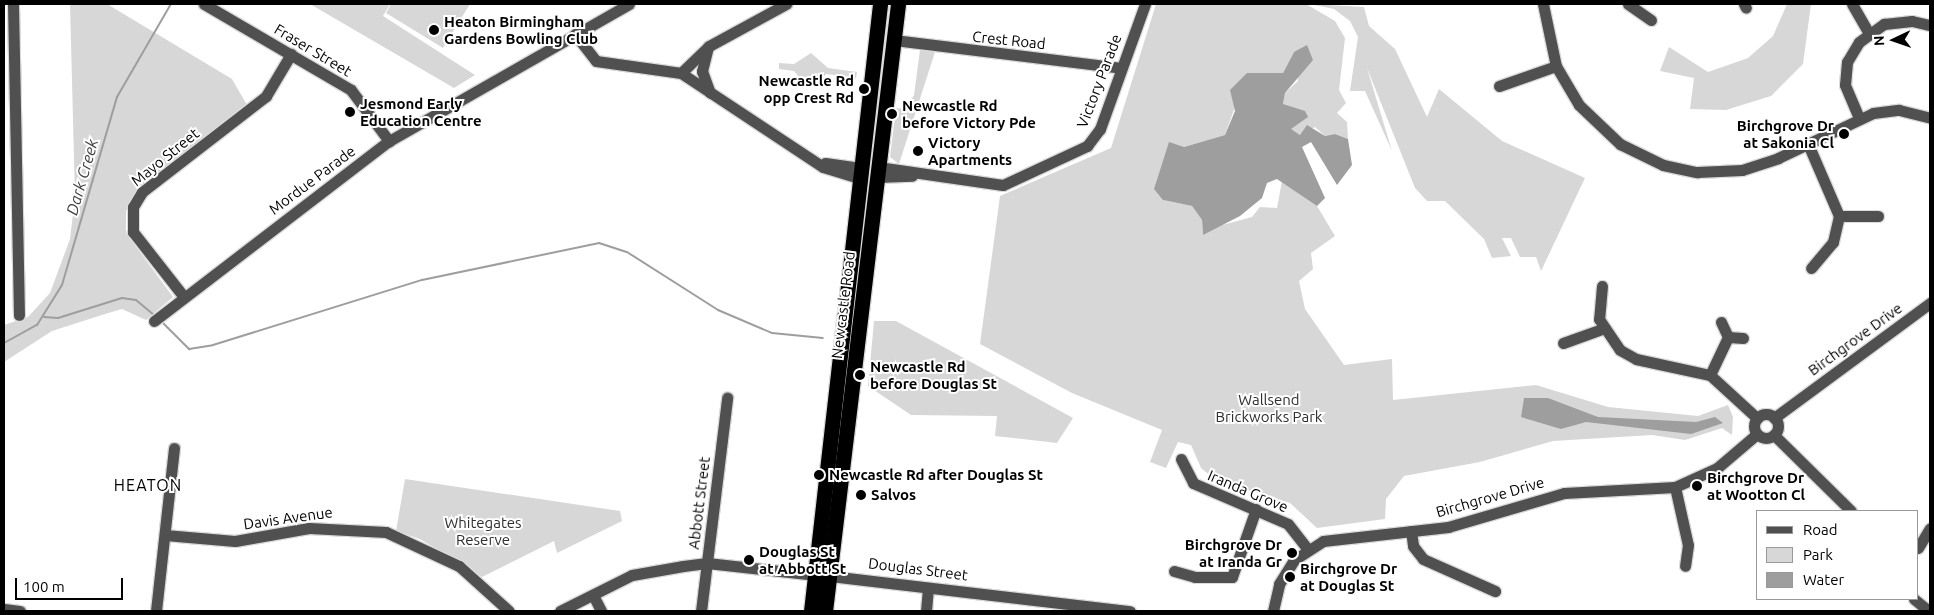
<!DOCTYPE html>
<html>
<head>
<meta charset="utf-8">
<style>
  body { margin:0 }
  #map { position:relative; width:1934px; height:615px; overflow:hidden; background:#fff; font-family:Ubuntu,sans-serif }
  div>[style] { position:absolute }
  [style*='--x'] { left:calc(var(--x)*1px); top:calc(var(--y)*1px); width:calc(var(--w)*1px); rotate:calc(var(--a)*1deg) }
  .green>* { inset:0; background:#d7d7d7 }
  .water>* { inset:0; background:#9e9e9e }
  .stream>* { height:2px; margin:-1px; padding:0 1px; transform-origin:1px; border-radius:1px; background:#9e9e9e }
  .roads { filter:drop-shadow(1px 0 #dbdbdb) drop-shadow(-1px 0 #dbdbdb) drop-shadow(0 1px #dbdbdb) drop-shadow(0 -1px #dbdbdb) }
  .minor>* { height:11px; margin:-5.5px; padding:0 5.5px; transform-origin:5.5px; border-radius:5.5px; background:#505050 }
  .minor>.ring { margin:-5.5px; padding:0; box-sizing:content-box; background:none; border:11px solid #505050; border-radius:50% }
  .highway>* { height:15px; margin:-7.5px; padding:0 7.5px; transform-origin:7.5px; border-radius:7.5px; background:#000 }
  .dots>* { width:14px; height:14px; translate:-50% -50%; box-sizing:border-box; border:2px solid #fff; border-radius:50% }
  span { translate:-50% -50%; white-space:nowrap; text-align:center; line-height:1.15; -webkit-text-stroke:4px #fff; paint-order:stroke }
  .poi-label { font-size:15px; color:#000; font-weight:700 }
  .left { translate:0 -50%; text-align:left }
  .right { translate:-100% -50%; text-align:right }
  .street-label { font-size:15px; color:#000 }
  .park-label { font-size:15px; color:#2e2e2e }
  .water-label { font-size:16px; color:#3f3f3f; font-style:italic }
  .neighbourhood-label { font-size:16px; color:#000; letter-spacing:1px }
  .frame { position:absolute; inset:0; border:5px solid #000; pointer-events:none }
  .legend { position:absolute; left:1756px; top:510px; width:162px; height:90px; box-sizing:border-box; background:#fff; border:1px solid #999; margin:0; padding:6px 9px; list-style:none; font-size:15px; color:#000 }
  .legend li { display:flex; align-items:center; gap:10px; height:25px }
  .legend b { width:25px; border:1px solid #999 }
  .north { position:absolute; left:1869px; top:15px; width:50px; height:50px; -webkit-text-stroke:4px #fff; paint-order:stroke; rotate:267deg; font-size:14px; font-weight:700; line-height:20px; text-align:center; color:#000 }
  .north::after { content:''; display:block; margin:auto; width:18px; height:22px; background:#000; clip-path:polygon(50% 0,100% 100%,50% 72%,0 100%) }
  .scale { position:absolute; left:15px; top:578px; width:108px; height:22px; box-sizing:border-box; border:2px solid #000; border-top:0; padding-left:6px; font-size:15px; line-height:18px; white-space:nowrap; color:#000; -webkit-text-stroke:4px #fff; paint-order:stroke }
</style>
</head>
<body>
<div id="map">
  <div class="green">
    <div style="clip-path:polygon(70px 4px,107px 4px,232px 79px,247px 105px,140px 188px,126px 211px,126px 233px,173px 297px,146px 320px,122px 309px,105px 314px,52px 331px,4px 362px,4px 325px,28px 317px,50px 293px,70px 239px,75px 197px)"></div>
    <div style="clip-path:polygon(310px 4px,390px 4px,383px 16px,475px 75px,454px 88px)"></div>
    <div style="clip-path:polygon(391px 4px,470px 4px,443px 48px,386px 13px)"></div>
    <div style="clip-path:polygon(1156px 4px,1306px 4px,1335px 21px,1345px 38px,1339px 90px,1346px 103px,1337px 113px,1347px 122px,1348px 139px,1335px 134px,1325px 136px,1315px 127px,1300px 135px,1290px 129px,1298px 112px,1283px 104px,1285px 93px,1298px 81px,1294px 52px,1283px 73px,1247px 73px,1225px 135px,1184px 147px,1163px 200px,1192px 206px,1202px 220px,1203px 235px,1215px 227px,1252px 217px,1260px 207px,1277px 208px,1282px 181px,1317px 206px,1335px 236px,1311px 253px,1313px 269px,1299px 281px,1305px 309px,1344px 365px,1392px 359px,1393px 400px,1536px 385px,1608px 407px,1698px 416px,1728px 405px,1733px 417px,1732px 435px,1722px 428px,1685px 440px,1652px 435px,1553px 441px,1480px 462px,1404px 476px,1386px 499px,1385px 519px,1317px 528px,1290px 503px,1217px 481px,1201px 468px,1191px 445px,1178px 442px,1166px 468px,1150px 462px,1162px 430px,1072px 393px,980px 344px,1000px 196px,1111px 148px)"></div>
    <div style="clip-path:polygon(1310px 4px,1364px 7px,1369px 26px,1395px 49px,1427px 117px,1439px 89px,1502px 141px,1585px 178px,1541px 271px,1536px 257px,1520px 257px,1511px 238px,1502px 238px,1511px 256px,1492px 258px,1484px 239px,1445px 201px,1427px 201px,1415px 188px,1367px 68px,1392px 151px,1365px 91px,1350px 91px,1358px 37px,1350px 21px,1334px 9px)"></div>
    <div style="clip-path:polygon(1787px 4px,1811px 4px,1803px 64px,1771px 96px,1726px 110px,1690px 109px,1694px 78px,1660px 71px,1669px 47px,1708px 72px,1748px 58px,1773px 36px)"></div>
    <div style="clip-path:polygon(920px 50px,935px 52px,899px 164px,890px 157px,896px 108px,906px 109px,914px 95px)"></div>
    <div style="clip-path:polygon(811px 53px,828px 68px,857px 72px,856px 78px,826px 74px,819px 83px,806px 85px,794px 71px,779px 69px,779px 63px,794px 64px)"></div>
    <div style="clip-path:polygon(874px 321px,896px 321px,1073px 418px,1057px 443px,995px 436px,997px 416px,911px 415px,868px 386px)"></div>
    <div style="clip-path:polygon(405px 479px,620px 511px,622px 521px,557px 553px,554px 541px,482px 577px,420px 539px,396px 531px)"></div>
  </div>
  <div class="water">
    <div style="clip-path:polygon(1307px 45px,1313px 60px,1285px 93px,1283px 104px,1305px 111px,1308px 117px,1291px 129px,1300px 135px,1307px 125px,1325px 136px,1335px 134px,1348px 139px,1352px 165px,1337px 185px,1311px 142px,1302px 147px,1325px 198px,1317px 206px,1277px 179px,1267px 183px,1262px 198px,1240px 216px,1203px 235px,1202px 220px,1192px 206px,1163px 200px,1154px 189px,1169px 142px,1184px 147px,1225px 135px,1235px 111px,1230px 90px,1247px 73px,1283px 73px,1294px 52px)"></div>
    <div style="clip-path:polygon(1524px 398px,1548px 398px,1598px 417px,1696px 422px,1715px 417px,1723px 423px,1691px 434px,1586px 422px,1561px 429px,1521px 417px)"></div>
  </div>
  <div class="stream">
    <div style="--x:44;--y:317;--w:14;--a:4"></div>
    <div style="--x:58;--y:318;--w:67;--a:-17.4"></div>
    <div style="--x:122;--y:298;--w:14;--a:8"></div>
    <div style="--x:136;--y:300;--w:25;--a:40"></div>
    <div style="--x:161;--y:321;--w:40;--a:45"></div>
    <div style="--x:189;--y:349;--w:24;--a:-9"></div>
    <div style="--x:213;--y:345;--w:219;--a:-17.3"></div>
    <div style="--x:422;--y:280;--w:181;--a:-11.8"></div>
    <div style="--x:599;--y:243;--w:29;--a:18"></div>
    <div style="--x:627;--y:252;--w:108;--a:32.5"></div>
    <div style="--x:718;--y:310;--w:59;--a:23.1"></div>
    <div style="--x:772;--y:333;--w:51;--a:5.6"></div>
    <div style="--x:4;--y:343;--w:38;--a:-29"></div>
    <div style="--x:37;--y:325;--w:47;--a:-58"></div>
    <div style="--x:62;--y:285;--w:196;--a:-73.7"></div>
    <div style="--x:117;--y:97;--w:108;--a:-59.9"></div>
  </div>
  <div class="roads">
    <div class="minor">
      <div style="--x:13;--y:4;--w:311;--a:88.9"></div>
      <div style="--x:204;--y:4;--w:170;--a:30.3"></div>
      <div style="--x:351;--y:90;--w:64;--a:53.3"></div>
      <div style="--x:1543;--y:4;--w:63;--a:78.2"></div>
      <div style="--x:1556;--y:66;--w:45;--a:59.5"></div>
      <div style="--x:1579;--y:105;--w:57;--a:43.6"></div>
      <div style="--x:1620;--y:144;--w:48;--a:26"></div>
      <div style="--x:1663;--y:165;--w:35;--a:12"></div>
      <div style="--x:1697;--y:172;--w:45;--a:-2.5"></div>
      <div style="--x:1742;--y:170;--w:38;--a:-18"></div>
      <div style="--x:1778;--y:158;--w:105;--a:-25.3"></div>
      <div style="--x:1873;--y:113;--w:26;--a:-7"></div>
      <div style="--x:1899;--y:110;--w:32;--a:14"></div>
      <div style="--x:1628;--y:4;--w:28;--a:35"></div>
      <div style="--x:1744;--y:4;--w:4;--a:63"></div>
      <div style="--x:1852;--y:4;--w:32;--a:60"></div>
      <div style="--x:575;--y:34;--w:34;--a:52"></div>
      <div style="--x:596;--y:61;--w:86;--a:8"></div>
      <div style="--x:681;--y:73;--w:170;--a:33.5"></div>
      <div style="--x:823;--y:167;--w:39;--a:17"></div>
      <div style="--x:894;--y:40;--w:229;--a:7"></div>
      <div style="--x:708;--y:47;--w:25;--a:104"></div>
      <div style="--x:702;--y:71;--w:23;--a:70"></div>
      <div style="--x:681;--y:73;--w:39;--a:-44"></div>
      <div style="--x:709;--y:46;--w:88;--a:-28.6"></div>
      <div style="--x:1499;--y:86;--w:60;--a:-19.3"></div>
      <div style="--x:1859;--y:118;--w:36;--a:-113"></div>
      <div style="--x:1845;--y:85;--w:23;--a:-85"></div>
      <div style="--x:1847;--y:62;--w:23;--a:-59"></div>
      <div style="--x:1859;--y:42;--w:31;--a:-36"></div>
      <div style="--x:1884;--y:24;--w:28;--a:-6"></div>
      <div style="--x:1912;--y:21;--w:18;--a:13"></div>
      <div style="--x:1808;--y:144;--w:78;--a:66.7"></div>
      <div style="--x:1839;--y:216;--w:27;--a:103"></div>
      <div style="--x:1833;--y:242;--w:34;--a:130"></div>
      <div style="--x:825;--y:163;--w:36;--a:8"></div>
      <div style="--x:878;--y:167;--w:126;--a:8.2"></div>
      <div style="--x:1003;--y:185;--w:93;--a:-24.9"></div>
      <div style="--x:1087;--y:146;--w:21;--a:-53"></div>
      <div style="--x:1100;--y:129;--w:133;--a:-70.2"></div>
      <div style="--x:877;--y:177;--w:35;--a:-2"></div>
      <div style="--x:1839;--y:216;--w:39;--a:0"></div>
      <div style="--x:1602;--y:286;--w:33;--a:95"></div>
      <div style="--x:1599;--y:319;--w:37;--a:56"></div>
      <div style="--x:1620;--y:350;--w:18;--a:29"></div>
      <div style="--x:1636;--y:359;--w:76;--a:12.2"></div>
      <div style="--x:1710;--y:375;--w:64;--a:42.5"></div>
      <div style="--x:184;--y:297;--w:83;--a:-128.1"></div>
      <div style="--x:133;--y:232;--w:25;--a:-90"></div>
      <div style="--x:133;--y:207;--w:17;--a:-59"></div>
      <div style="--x:142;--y:192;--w:157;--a:-37.7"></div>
      <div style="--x:266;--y:96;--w:49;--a:-59.2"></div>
      <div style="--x:154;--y:321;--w:296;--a:-37.5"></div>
      <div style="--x:389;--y:141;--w:276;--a:-29.7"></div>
      <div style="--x:1721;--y:322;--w:17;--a:65"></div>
      <div style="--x:1728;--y:337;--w:15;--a:4"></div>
      <div style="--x:1563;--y:343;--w:41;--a:-19.7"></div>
      <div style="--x:1710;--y:375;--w:42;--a:-64.7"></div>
      <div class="ring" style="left:1754px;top:414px;width:13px;height:13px"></div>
      <div style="--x:1774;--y:418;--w:194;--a:-36.4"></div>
      <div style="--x:1774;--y:435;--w:108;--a:44.6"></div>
      <div style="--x:1181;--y:459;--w:27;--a:63"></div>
      <div style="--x:1193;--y:483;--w:103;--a:23.3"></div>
      <div style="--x:1288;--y:524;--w:31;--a:52"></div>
      <div style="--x:1675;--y:487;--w:59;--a:77.4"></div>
      <div style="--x:1688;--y:545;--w:21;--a:98"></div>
      <div style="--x:1411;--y:531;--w:15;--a:82"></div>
      <div style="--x:1413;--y:546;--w:16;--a:52"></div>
      <div style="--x:1423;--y:559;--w:79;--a:24"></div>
      <div style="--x:165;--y:535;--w:70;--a:4.9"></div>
      <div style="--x:235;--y:541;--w:75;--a:-10"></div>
      <div style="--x:309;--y:528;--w:77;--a:3"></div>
      <div style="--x:386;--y:532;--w:81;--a:25"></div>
      <div style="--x:459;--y:566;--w:67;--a:42"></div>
      <div style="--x:1918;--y:548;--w:23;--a:-59"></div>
      <div style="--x:1174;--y:571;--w:22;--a:16"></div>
      <div style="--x:1195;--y:577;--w:37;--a:0"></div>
      <div style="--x:1232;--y:577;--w:72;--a:-70.6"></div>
      <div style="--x:830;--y:576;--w:302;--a:6.7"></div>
      <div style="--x:593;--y:595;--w:18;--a:63"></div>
      <div style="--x:1914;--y:599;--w:19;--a:39"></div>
      <div style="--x:4;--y:609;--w:16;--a:7"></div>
      <div style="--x:156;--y:611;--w:164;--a:-83.7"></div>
      <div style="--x:560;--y:611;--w:80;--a:-26.6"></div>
      <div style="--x:632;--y:575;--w:52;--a:-10"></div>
      <div style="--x:683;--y:566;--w:24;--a:-7"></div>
      <div style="--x:707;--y:563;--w:110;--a:6.3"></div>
      <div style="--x:701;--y:611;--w:215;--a:-83"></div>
      <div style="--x:926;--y:611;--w:23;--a:-85"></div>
      <div style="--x:1273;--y:611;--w:28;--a:-77"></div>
      <div style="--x:1279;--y:584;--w:28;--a:-58"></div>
      <div style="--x:1294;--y:560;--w:35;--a:-33"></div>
      <div style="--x:1323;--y:541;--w:126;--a:-6.4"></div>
      <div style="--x:1448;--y:527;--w:121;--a:-16.3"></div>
      <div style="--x:1564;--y:493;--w:111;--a:-3.1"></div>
      <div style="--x:1675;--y:487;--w:46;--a:-24.3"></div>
      <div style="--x:1717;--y:468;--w:52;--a:-40.4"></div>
    </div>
    <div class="highway">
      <div style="--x:811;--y:611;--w:611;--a:-83.51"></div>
      <div style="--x:825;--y:611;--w:611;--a:-83.14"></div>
    </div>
  </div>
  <div class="dots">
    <div style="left:434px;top:30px;background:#000"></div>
    <div style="left:864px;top:89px;background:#000"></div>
    <div style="left:350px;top:112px;background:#000"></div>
    <div style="left:892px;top:114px;background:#000"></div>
    <div style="left:1844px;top:134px;background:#000"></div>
    <div style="left:918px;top:151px;background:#000"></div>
    <div style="left:860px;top:375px;background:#000"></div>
    <div style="left:819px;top:475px;background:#000"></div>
    <div style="left:1697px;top:486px;background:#000"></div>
    <div style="left:861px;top:495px;background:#000"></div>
    <div style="left:1292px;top:553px;background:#000"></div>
    <div style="left:749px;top:560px;background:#000"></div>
    <div style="left:1290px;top:577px;background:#000"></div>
  </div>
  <div class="poi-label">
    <span class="left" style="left:444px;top:30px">Heaton Birmingham<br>Gardens Bowling Club</span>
    <span class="right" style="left:854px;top:89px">Newcastle Rd<br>opp Crest Rd</span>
    <span class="left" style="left:360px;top:112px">Jesmond Early<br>Education Centre</span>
    <span class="left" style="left:902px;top:114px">Newcastle Rd<br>before Victory Pde</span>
    <span class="right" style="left:1834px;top:134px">Birchgrove Dr<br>at Sakonia Cl</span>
    <span class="left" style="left:928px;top:151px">Victory<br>Apartments</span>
    <span class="left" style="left:870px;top:375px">Newcastle Rd<br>before Douglas St</span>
    <span class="left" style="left:829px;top:475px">Newcastle Rd after Douglas St</span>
    <span class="left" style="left:1707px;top:486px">Birchgrove Dr<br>at Wootton Cl</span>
    <span class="left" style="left:871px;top:495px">Salvos</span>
    <span class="right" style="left:1282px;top:553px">Birchgrove Dr<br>at Iranda Gr</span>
    <span class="left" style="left:759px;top:560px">Douglas St<br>at Abbott St</span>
    <span class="left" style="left:1300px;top:577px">Birchgrove Dr<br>at Douglas St</span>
  </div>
  <div class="street-label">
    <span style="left:1009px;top:40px;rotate:6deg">Crest Road</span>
    <span style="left:313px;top:50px;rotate:31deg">Fraser Street</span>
    <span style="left:1099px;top:81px;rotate:-69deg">Victory Parade</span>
    <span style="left:165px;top:157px;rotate:-39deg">Mayo Street</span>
    <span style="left:312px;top:180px;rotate:-37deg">Mordue Parade</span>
    <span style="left:843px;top:305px;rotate:-83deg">Newcastle Road</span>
    <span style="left:1855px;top:339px;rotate:-36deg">Birchgrove Drive</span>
    <span style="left:1248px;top:491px;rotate:23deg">Iranda Grove</span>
    <span style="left:1490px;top:497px;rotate:-16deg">Birchgrove Drive</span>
    <span style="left:699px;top:503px;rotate:-83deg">Abbott Street</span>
    <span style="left:288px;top:518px;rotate:-8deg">Davis Avenue</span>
    <span style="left:918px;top:569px;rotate:7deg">Douglas Street</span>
  </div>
  <div class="park-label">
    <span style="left:1269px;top:408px">Wallsend<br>Brickworks Park</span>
    <span style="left:483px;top:531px">Whitegates<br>Reserve</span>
  </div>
  <div class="water-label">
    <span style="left:82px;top:177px;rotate:-74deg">Dark Creek</span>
  </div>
  <div class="neighbourhood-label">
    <span style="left:148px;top:485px">HEATON</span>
  </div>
  <div class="frame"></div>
  <ul class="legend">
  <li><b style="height:6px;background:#505050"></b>Road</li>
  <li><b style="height:14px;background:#d7d7d7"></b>Park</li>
  <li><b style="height:14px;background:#9e9e9e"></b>Water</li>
  </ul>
  <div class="north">N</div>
  <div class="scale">100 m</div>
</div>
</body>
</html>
